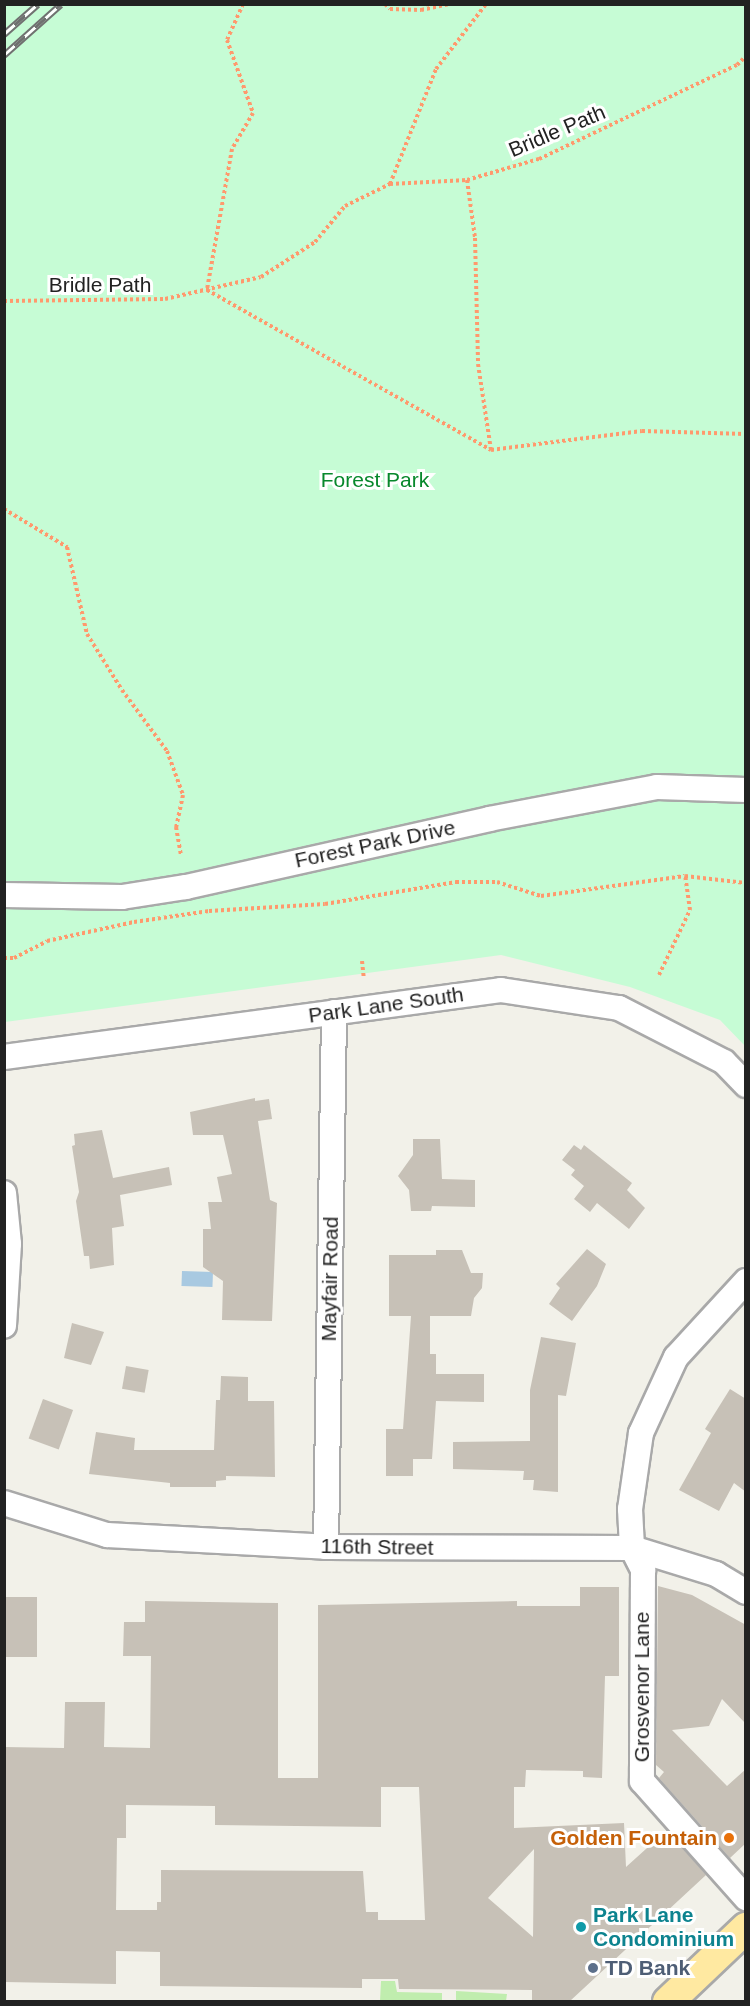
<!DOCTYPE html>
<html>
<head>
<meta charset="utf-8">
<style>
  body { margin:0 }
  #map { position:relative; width:750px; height:2006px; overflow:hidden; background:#f2f1e9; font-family:Arial,sans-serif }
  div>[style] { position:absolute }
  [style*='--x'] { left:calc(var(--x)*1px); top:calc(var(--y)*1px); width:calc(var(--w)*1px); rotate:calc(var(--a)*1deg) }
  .grass>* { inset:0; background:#c0edae }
  .park>* { inset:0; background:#c6fcd5 }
  .water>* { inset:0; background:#a8c9e1; transform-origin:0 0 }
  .building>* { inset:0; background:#c7c1b7; transform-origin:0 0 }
  .path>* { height:4px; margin-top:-2px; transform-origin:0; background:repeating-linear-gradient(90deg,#ff996d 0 3px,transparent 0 6px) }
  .roads { filter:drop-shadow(2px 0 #a9a9a9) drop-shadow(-2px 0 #a9a9a9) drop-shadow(0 2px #a9a9a9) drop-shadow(0 -2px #a9a9a9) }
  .minor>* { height:24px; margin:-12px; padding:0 12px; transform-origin:12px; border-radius:12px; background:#fff }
  .major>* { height:30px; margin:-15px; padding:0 15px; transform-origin:15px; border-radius:15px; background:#ffe9a1 }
  .rail>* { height:7px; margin-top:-3.5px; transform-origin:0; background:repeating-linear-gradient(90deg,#fff 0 14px,#707070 0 28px); box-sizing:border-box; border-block:2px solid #707070 }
  .dots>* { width:16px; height:16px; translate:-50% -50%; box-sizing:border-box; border:3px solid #fff; border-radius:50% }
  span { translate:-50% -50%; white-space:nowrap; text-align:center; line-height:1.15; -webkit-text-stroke:6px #fff; paint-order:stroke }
  .street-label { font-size:21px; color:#222 }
  .park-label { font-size:21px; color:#08882c }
  .food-label { font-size:21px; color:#c56008; font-weight:700 }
  .right { translate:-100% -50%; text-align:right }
  .culture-label { font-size:21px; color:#0d838f; font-weight:700 }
  .left { translate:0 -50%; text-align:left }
  .service-label { font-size:21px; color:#4e5e75; font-weight:700 }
  .frame { position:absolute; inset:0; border:6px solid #222; pointer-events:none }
</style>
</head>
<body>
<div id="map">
  <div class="grass">
    <div style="clip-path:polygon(381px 1981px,395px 1981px,397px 1992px,442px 1993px,442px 2001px,380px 2001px)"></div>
    <div style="clip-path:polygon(456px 1991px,507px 1994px,506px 2001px,456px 2001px)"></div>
  </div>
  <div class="park">
    <div style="clip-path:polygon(4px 5px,745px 5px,745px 1046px,720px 1020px,630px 987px,501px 955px,5px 1022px)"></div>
  </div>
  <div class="water">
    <div style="left:182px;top:1271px;width:31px;height:15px;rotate:2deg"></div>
  </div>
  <div class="building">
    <div style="clip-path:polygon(255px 1098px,255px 1101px,269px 1099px,272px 1119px,258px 1121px,270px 1200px,277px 1203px,272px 1321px,222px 1320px,223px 1281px,203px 1267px,203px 1229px,211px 1229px,208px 1202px,222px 1202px,217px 1177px,232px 1174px,223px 1135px,193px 1135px,190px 1112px)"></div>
    <div style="clip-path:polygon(102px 1130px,113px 1178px,169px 1167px,172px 1185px,120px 1195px,124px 1226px,112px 1228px,114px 1265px,90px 1269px,89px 1256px,84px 1256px,76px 1201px,79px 1192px,72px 1146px,75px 1145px,74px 1134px)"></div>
    <div style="clip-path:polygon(413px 1139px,440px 1139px,442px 1179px,475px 1180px,475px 1207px,432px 1206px,431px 1211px,411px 1211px,409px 1190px,398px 1176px,413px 1155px)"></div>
    <div style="clip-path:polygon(574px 1145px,581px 1150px,584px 1145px,632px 1183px,627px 1190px,645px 1208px,629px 1229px,597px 1203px,590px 1212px,574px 1199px,584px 1186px,571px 1175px,575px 1170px,562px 1160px)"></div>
    <div style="clip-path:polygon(587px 1249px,606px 1264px,597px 1286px,572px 1321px,549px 1304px,560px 1288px,556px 1284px)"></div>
    <div style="clip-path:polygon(436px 1250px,462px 1250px,471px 1273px,483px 1273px,482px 1288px,474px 1298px,471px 1316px,430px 1316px,430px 1354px,436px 1354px,436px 1374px,484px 1374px,484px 1402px,436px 1401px,432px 1459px,413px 1459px,413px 1476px,386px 1476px,386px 1429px,403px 1429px,411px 1316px,389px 1316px,389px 1255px,436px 1255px)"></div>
    <div style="clip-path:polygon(72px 1323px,104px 1332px,91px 1365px,64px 1358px)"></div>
    <div style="clip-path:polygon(541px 1337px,576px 1343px,566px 1396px,558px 1395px,558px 1492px,533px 1490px,534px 1480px,523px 1480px,524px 1471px,453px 1469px,453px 1442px,530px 1441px,530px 1390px)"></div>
    <div style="left:126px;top:1366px;width:23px;height:23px;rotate:10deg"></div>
    <div style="clip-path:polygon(221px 1376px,248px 1377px,248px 1401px,274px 1401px,275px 1477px,226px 1476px,226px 1480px,216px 1481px,216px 1487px,170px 1487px,170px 1483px,89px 1474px,96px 1432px,135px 1438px,134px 1450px,214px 1450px,216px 1400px,220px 1400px)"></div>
    <div style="clip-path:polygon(730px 1389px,746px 1399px,746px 1492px,734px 1483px,719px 1511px,679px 1490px,711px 1433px,705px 1429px)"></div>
    <div style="left:43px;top:1399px;width:32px;height:42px;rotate:20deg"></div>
    <div style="clip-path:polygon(658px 1586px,692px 1595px,746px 1625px,746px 1724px,722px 1699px,709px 1726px,672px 1730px,727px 1786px,746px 1769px,746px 1843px,730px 1858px,659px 1778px,664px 1772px,656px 1765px)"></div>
    <div style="clip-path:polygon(evenodd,580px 1587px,619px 1587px,619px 1676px,605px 1676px,602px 1778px,583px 1777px,583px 1771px,526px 1770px,525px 1787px,514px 1787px,514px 1828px,624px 1823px,626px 1867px,667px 1830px,706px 1875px,570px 2001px,532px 2001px,532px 1990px,399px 1989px,398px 1979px,362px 1979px,362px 1988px,160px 1986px,160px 1952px,116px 1951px,116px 1984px,4px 1982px,4px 1747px,64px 1748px,65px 1702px,105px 1702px,104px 1747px,150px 1748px,151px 1656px,123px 1656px,124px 1622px,145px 1622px,145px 1601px,278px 1603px,278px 1778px,318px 1778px,318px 1605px,517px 1601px,517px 1606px,580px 1606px,580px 1587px,381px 1787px,419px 1787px,425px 1920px,378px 1920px,378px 1912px,366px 1912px,363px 1871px,161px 1870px,161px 1902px,157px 1902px,157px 1910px,116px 1910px,117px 1838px,126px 1838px,126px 1805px,215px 1806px,215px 1825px,381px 1827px,381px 1787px,580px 1587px,534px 1849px,533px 1937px,488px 1898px,534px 1849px)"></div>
    <div style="left:6px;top:1597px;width:31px;height:60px"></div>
  </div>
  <div class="path">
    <div style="--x:243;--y:4;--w:39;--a:114"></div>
    <div style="--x:227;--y:40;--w:77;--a:70.4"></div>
    <div style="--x:253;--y:113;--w:42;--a:120.3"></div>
    <div style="--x:232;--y:149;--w:143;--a:100.1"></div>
    <div style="--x:207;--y:290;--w:326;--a:29.4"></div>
    <div style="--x:491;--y:450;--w:152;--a:-7.2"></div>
    <div style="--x:642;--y:431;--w:104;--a:1.7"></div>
    <div style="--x:385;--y:4;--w:7;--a:45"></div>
    <div style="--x:390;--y:9;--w:31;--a:2"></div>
    <div style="--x:421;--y:10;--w:29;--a:-12"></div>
    <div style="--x:467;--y:180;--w:59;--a:82.1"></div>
    <div style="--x:475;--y:238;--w:126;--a:88.6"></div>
    <div style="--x:478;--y:364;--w:87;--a:81.4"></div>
    <div style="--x:390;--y:184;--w:124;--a:-68.2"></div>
    <div style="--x:436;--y:69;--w:82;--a:-52.4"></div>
    <div style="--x:4;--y:301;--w:161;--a:-0.7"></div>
    <div style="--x:165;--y:299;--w:98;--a:-12.9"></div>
    <div style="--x:261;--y:277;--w:64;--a:-32.9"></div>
    <div style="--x:315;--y:242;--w:47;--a:-50.2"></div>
    <div style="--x:345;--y:206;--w:50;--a:-26.1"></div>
    <div style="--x:390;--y:184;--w:77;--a:-3"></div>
    <div style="--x:467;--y:180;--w:75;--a:-16.3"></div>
    <div style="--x:539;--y:159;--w:219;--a:-25.4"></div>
    <div style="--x:737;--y:65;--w:13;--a:-45"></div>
    <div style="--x:4;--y:509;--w:74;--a:31.1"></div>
    <div style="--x:67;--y:547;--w:89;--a:77.1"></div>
    <div style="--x:87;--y:634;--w:66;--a:58"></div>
    <div style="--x:122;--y:690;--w:76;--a:53.6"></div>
    <div style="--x:167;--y:751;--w:47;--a:70"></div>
    <div style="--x:183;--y:795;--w:33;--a:102"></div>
    <div style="--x:176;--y:827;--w:29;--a:80"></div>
    <div style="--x:4;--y:958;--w:10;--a:0"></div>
    <div style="--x:14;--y:958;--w:37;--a:-27"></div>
    <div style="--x:47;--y:941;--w:89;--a:-12.3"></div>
    <div style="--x:134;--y:922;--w:76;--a:-8.3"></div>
    <div style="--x:209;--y:911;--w:116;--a:-3.5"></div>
    <div style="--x:325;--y:904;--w:133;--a:-9.5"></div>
    <div style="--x:456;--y:882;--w:41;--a:0"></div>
    <div style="--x:497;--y:882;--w:46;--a:17.7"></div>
    <div style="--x:541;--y:896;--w:145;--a:-7.9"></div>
    <div style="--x:685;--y:876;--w:61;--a:6.5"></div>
    <div style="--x:362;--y:961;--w:18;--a:84"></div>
    <div style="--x:659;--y:975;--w:72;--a:-64.5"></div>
    <div style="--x:690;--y:910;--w:34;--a:-98"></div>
  </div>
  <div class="roads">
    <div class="minor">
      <div style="--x:4;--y:895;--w:118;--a:1"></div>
      <div style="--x:122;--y:897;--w:65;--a:-8.9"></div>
      <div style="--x:186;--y:887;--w:311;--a:-12.6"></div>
      <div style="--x:489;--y:819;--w:171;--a:-10.8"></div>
      <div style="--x:657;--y:787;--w:89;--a:1.9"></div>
      <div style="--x:4;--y:1057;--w:501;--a:-7.68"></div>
      <div style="--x:501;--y:990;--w:119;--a:8.7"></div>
      <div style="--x:619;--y:1008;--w:118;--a:27.2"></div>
      <div style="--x:724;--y:1062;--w:32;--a:46"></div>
      <div style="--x:4;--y:1193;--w:51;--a:84.4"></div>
      <div style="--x:9;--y:1244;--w:82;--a:93.5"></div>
      <div style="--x:746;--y:1281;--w:103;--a:132.6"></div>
      <div style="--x:676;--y:1357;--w:84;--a:114.7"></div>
      <div style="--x:641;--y:1433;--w:77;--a:98.2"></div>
      <div style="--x:630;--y:1509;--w:39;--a:87"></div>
      <div style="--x:632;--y:1548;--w:25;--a:63"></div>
      <div style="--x:643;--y:1570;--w:211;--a:90.3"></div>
      <div style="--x:642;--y:1781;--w:157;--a:48.4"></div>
      <div style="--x:4;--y:1503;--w:108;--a:17.3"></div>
      <div style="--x:107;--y:1535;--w:219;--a:3.1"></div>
      <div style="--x:326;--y:1547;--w:306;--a:0.2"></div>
      <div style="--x:632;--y:1548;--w:88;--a:17.2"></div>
      <div style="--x:716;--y:1574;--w:35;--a:31"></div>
      <div style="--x:326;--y:1547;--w:535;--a:-89.14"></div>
    </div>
    <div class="major">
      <div style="--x:668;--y:2002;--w:108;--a:-43.5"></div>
    </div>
  </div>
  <div class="rail">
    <div style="--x:4;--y:34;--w:45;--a:-41.4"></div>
    <div style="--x:4;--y:55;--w:76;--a:-41.8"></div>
  </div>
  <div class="dots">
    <div style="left:729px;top:1838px;background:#e8710a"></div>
    <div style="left:581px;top:1927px;background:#0f9aa8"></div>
    <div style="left:593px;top:1968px;background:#5c6f8a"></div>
  </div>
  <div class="street-label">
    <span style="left:557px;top:131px;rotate:-23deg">Bridle Path</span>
    <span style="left:100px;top:285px">Bridle Path</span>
    <span style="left:375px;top:844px;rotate:-12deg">Forest Park Drive</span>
    <span style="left:386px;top:1005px;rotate:-8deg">Park Lane South</span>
    <span style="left:330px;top:1279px;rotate:-89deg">Mayfair Road</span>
    <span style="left:377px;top:1547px;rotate:1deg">116th Street</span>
    <span style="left:642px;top:1687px;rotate:-90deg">Grosvenor Lane</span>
  </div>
  <div class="park-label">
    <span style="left:375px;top:480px">Forest Park</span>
  </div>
  <div class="food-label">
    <span class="right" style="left:717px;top:1838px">Golden Fountain</span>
  </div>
  <div class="culture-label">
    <span class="left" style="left:593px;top:1927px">Park Lane<br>Condominium</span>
  </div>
  <div class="service-label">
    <span class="left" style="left:605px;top:1968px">TD Bank</span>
  </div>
  <div class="frame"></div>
</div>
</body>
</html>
